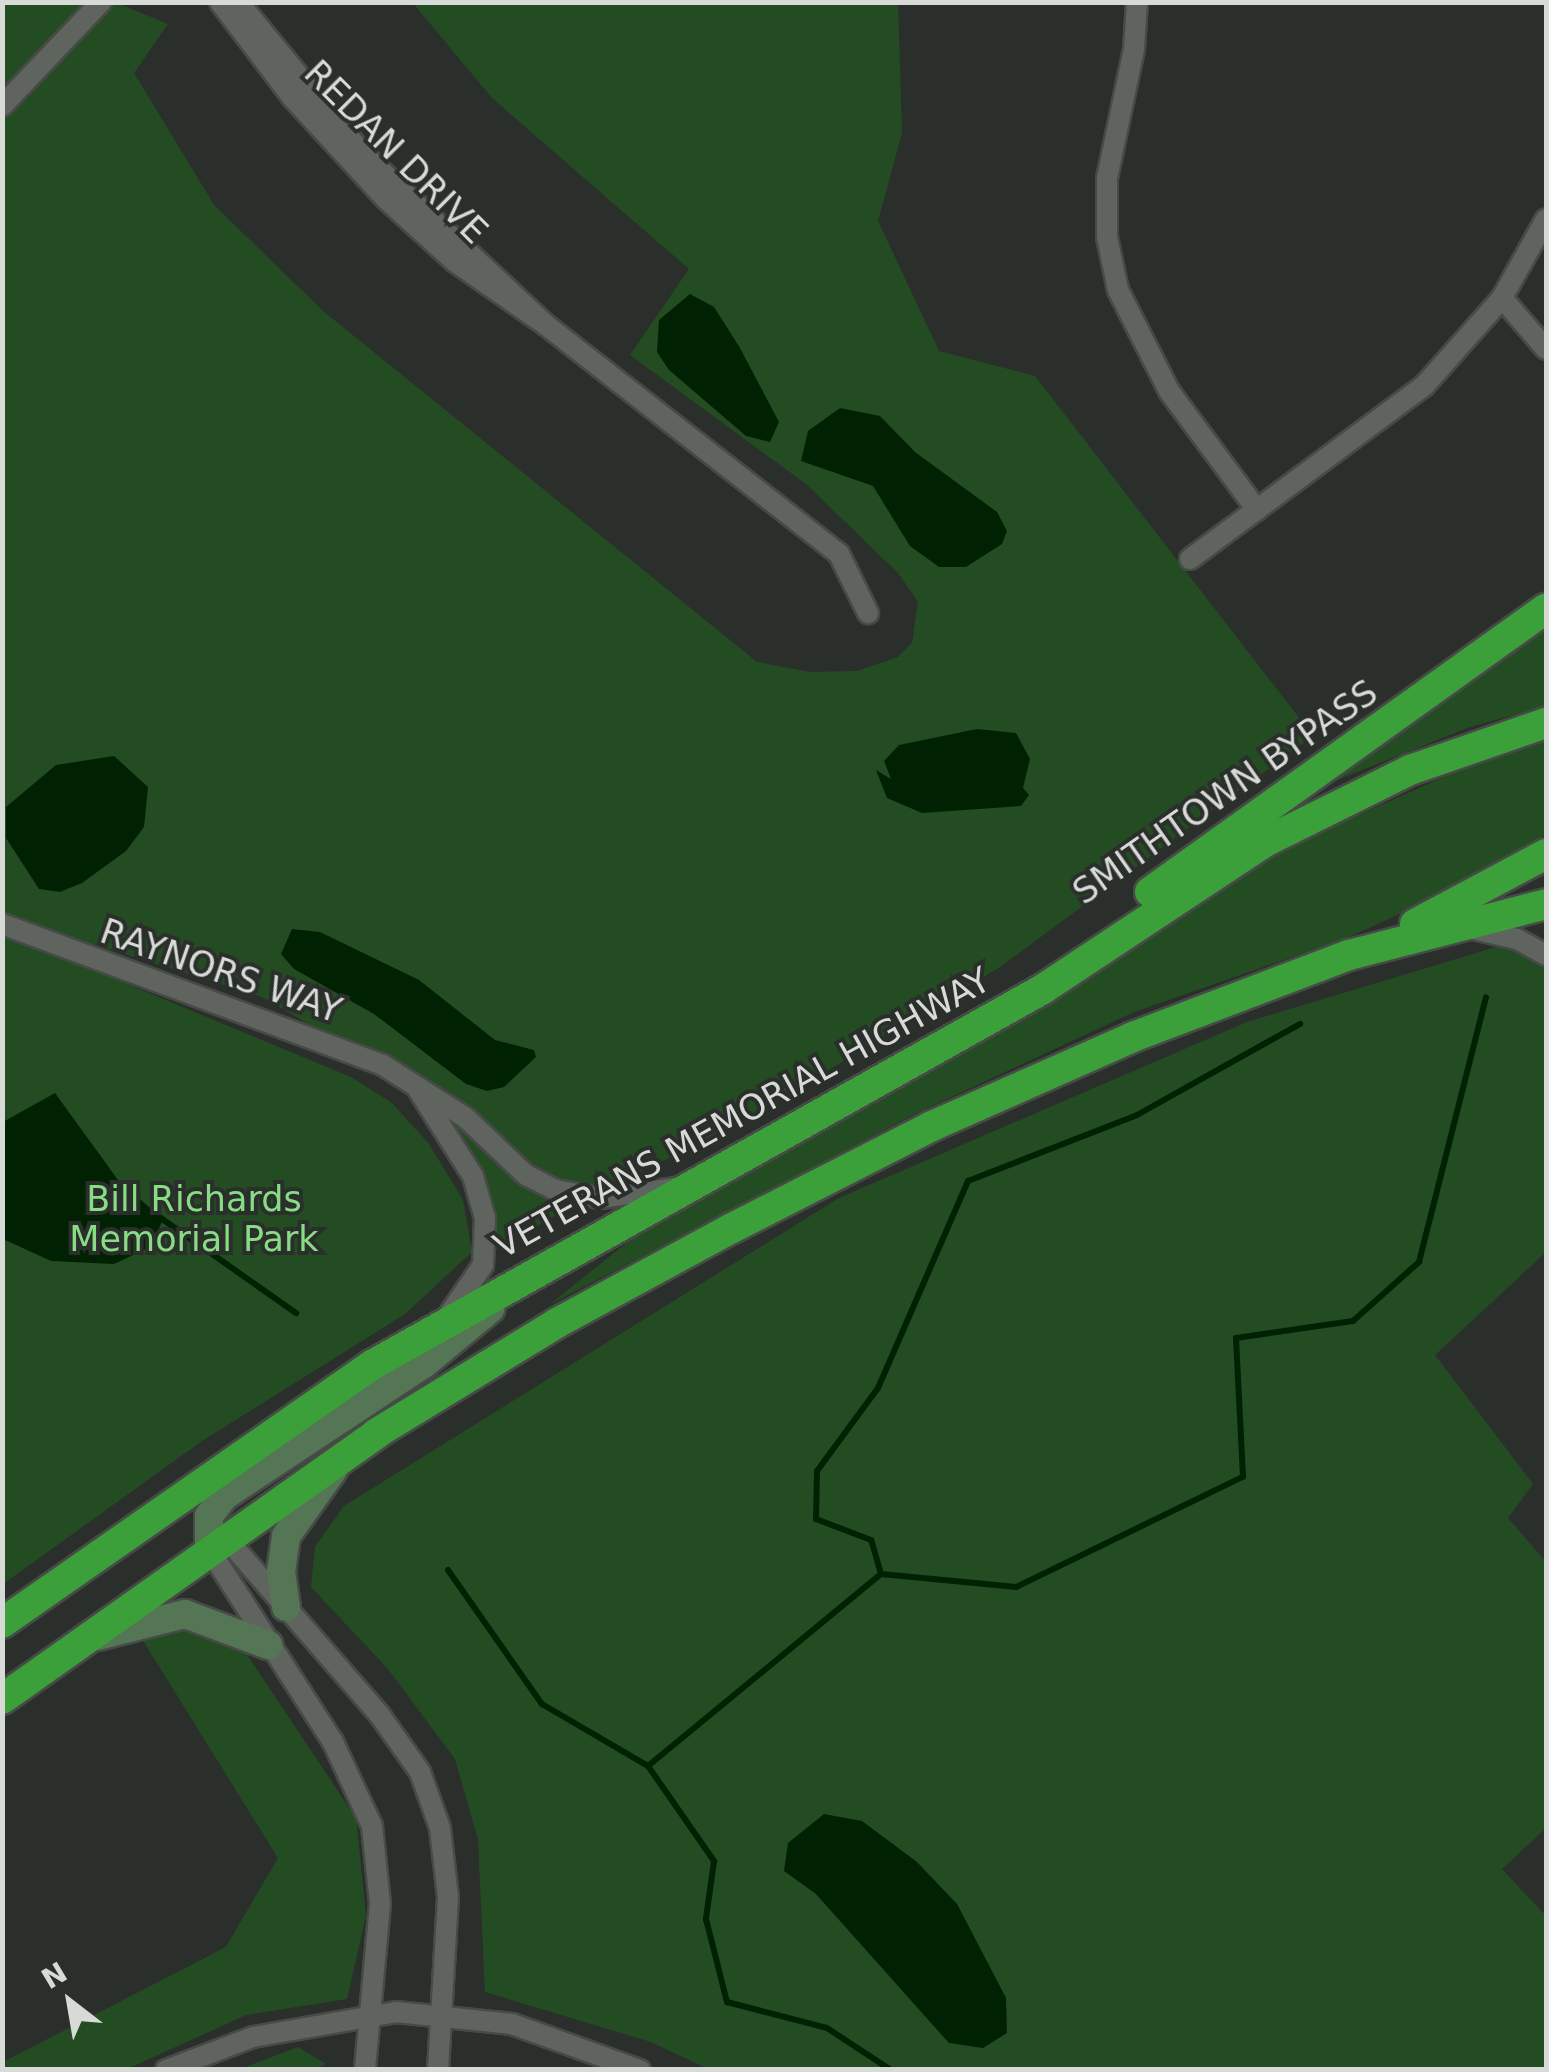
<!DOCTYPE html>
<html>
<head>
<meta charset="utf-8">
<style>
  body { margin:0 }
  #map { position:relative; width:1549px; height:2072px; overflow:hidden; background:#2b2f2b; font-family:"DejaVu Sans",sans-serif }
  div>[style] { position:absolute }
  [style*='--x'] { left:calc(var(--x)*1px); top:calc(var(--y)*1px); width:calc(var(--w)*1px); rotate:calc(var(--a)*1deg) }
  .green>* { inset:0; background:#244c23 }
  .water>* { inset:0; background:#012202 }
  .stream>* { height:6px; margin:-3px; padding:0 3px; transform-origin:3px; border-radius:3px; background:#012202 }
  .roads { filter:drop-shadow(2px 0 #474a47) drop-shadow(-2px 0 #474a47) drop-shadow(0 2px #474a47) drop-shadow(0 -2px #474a47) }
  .street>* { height:20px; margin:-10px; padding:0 10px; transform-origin:10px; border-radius:10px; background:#60645f }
  .secondary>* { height:28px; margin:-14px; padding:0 14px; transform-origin:14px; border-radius:14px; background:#557654 }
  .highway>* { height:30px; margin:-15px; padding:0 15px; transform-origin:15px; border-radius:15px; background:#3ba03a }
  span { translate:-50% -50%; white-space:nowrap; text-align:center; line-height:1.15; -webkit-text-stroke:8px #2b2f2b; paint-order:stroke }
  .street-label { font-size:35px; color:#d7dad7 }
  .park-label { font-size:35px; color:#87dd83 }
  .frame { position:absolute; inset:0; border:5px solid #d7dad7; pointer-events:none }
  .north { position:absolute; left:20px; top:1952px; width:100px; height:100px; -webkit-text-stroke:8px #2b2f2b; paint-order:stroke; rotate:329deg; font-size:28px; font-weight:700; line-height:40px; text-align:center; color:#d7dad7 }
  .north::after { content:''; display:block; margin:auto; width:35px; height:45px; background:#d7dad7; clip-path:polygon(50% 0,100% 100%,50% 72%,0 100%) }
</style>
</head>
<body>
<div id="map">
  <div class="green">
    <div style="clip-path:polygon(2px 3px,117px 3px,168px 24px,134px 73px,214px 205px,323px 311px,757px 662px,810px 672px,857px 671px,898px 657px,912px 643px,918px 602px,898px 573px,806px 484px,630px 355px,689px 269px,492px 98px,413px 3px,898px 3px,902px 133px,878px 221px,939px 351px,1035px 376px,1313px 736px,1000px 967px,727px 1131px,598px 1191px,552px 1182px,466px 1115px,262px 997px,3px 916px)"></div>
    <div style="clip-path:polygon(1546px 625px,1546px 706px,1470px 727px,1322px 786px)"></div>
    <div style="clip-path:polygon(1546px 741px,1546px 834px,1455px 889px,1344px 939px,1134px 1012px,915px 1114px,549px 1305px,659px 1217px,1184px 907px,1301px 841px,1446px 776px)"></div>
    <div style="clip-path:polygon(2px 932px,351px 1077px,392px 1103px,429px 1144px,463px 1200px,472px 1252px,405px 1314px,202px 1441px,3px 1584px)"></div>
    <div style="clip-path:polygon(evenodd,1506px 944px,1546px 961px,1546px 1252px,1435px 1355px,1533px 1484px,1508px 1518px,1546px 1562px,1546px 1828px,1502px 1869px,1546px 1916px,1546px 2069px,708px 2069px,651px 2042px,485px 1992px,478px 1839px,455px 1759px,388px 1669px,311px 1587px,315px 1547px,344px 1506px,839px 1198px,1247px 1022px,1506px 944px,785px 1871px,957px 1904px,1006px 1998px,949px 2043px,816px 1894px,785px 1871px)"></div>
    <div style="clip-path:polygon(440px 1109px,580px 1202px,493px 1251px)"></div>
    <div style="clip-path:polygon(196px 1624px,244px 1650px,356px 1818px,366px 1915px,347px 1999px,246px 2015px,127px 2069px,3px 2070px,3px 2062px,226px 1947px,278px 1858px,142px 1639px)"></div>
    <div style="clip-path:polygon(298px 2047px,326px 2064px,315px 2069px,240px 2069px)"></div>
  </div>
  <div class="water">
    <div style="clip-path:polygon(690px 294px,714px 307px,740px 348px,779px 422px,770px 442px,746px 436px,669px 370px,657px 352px,659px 320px)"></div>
    <div style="clip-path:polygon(840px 408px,880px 416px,915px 452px,997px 512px,1007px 531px,1002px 544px,966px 567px,939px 567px,910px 546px,873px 486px,801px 461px,808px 431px)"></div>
    <div style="clip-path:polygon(977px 729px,1016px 733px,1030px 759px,1023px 788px,1029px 795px,1021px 806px,922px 813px,887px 798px,876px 770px,891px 779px,884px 761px,899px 745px)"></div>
    <div style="clip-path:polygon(114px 756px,148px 787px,144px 827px,126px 851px,82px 883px,60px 892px,39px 889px,6px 838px,6px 807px,56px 765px)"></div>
    <div style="clip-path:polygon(292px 929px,320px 932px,419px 980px,495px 1040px,534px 1050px,536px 1057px,504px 1087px,487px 1091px,466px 1084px,374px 1014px,294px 969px,281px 954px)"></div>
    <div style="clip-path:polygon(55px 1093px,118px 1180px,163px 1219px,152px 1246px,114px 1264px,51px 1261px,3px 1239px,3px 1122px)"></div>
    <div style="clip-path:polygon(824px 1814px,862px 1821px,917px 1862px,957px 1904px,1006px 1998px,1007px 2033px,983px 2048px,949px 2043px,816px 1894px,784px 1871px,788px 1843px)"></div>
  </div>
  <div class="stream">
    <div style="--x:158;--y:1216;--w:169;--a:35.1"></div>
    <div style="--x:448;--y:1570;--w:164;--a:55"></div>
    <div style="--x:542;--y:1704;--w:123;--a:30.3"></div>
    <div style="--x:648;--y:1766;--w:116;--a:55.2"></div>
    <div style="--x:714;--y:1861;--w:59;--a:97.9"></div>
    <div style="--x:706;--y:1919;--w:86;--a:75.8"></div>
    <div style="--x:727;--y:2002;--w:103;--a:14.6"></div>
    <div style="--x:827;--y:2028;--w:77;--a:33.3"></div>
    <div style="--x:881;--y:1574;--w:35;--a:-106"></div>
    <div style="--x:871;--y:1540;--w:59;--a:-159.1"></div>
    <div style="--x:816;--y:1519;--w:48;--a:-88.8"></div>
    <div style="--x:817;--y:1471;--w:103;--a:-53.7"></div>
    <div style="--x:878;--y:1388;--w:226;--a:-66.5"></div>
    <div style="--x:968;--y:1181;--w:181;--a:-21.3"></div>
    <div style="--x:1137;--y:1115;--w:187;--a:-29.2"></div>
    <div style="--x:648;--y:1766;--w:302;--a:-39.5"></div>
    <div style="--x:881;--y:1574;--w:136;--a:5.5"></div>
    <div style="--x:1016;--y:1587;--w:252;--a:-25.9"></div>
    <div style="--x:1243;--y:1477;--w:139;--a:-92.9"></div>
    <div style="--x:1236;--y:1338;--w:118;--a:-8.3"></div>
    <div style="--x:1353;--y:1321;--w:89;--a:-41.8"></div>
    <div style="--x:1419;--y:1262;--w:273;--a:-75.8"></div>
  </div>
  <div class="roads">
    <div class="street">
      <div style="--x:220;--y:2;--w:121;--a:52.8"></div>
      <div style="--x:293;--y:98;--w:136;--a:47.4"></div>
      <div style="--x:385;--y:198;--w:93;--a:42.4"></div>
      <div style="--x:454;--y:261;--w:112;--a:34.8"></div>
      <div style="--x:546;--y:325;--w:250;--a:-136.9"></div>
      <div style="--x:363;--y:154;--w:197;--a:-129.4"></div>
      <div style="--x:1137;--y:2;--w:47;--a:93.7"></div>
      <div style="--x:1134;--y:49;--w:132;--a:101.8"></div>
      <div style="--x:1107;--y:178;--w:59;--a:90"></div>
      <div style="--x:1107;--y:237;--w:54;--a:78.3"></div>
      <div style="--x:1118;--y:290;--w:113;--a:63.2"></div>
      <div style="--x:1169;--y:391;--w:148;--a:53.5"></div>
      <div style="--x:2;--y:106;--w:144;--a:-46.4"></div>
      <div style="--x:1502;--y:298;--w:67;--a:49.2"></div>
      <div style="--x:546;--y:325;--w:372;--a:38"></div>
      <div style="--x:839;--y:554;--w:66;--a:63.8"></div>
      <div style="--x:1190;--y:559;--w:291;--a:-36.5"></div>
      <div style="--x:1424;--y:386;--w:118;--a:-48.4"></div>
      <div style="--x:1502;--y:298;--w:90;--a:-60.9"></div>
      <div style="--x:2;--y:924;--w:406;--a:20.3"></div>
      <div style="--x:383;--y:1065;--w:98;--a:32.6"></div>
      <div style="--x:466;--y:1118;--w:83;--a:43.5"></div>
      <div style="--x:526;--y:1175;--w:34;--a:27"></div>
      <div style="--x:556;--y:1190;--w:45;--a:10.3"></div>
      <div style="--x:600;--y:1198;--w:77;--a:-7.5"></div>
      <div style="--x:1469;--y:928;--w:49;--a:12.9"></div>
      <div style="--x:1517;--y:939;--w:33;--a:29"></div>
      <div style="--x:419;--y:1091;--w:101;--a:57.6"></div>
      <div style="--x:473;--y:1176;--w:44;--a:74.1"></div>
      <div style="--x:485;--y:1218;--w:47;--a:92.4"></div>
      <div style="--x:483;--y:1265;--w:58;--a:124.5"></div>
      <div style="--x:225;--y:1537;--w:235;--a:49"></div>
      <div style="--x:379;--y:1714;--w:71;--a:54.7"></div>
      <div style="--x:420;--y:1772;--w:59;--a:70.3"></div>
      <div style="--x:440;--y:1828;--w:69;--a:83.4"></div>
      <div style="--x:448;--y:1897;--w:173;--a:93.3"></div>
      <div style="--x:209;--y:1549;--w:229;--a:57.3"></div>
      <div style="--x:333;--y:1742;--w:93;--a:65.1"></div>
      <div style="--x:372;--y:1826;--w:78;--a:84.1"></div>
      <div style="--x:380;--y:1904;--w:167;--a:95.2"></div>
      <div style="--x:166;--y:2070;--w:93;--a:-20.8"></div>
      <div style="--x:253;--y:2037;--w:145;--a:-9.9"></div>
      <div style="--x:396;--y:2012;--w:117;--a:5.9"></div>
      <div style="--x:512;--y:2024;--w:136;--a:19.8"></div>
    </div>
    <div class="secondary">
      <div style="--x:209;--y:1549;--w:33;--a:-90"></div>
      <div style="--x:209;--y:1516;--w:25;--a:-53"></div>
      <div style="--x:224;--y:1496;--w:241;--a:-33.5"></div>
      <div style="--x:425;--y:1363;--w:85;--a:-39.7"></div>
      <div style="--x:286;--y:1607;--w:35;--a:-98"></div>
      <div style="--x:281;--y:1572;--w:36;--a:-82"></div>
      <div style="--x:286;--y:1536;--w:81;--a:-54.5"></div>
      <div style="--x:98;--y:1636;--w:90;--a:-14.2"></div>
      <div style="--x:185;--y:1614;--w:89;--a:20.5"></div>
    </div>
    <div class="highway">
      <div style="--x:1150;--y:892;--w:487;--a:-35.6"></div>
      <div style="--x:1415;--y:924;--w:149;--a:-28.1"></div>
      <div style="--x:2;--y:1623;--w:451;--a:-34.9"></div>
      <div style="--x:372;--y:1365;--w:769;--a:-29.26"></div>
      <div style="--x:1043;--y:989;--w:268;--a:-33.5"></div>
      <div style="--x:1267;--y:841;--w:160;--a:-26.4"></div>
      <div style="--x:1410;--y:770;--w:144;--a:-19.1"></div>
      <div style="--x:2;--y:1699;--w:460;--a:-35.3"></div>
      <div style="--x:377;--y:1433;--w:211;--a:-31.4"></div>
      <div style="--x:557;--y:1323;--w:199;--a:-28.5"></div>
      <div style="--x:732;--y:1228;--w:222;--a:-27"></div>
      <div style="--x:930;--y:1127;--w:222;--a:-23.9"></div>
      <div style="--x:1133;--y:1037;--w:231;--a:-20.8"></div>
      <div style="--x:1349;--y:955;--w:203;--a:-14.5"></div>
    </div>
  </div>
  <div class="street-label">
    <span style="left:396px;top:152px;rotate:45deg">REDAN DRIVE</span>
    <span style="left:1225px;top:792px;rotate:-35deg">SMITHTOWN BYPASS</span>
    <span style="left:221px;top:971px;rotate:19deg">RAYNORS WAY</span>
    <span style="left:742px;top:1113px;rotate:-29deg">VETERANS MEMORIAL HIGHWAY</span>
  </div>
  <div class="park-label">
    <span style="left:194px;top:1219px">Bill Richards<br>Memorial Park</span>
  </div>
  <div class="frame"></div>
  <div class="north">N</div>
</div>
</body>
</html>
